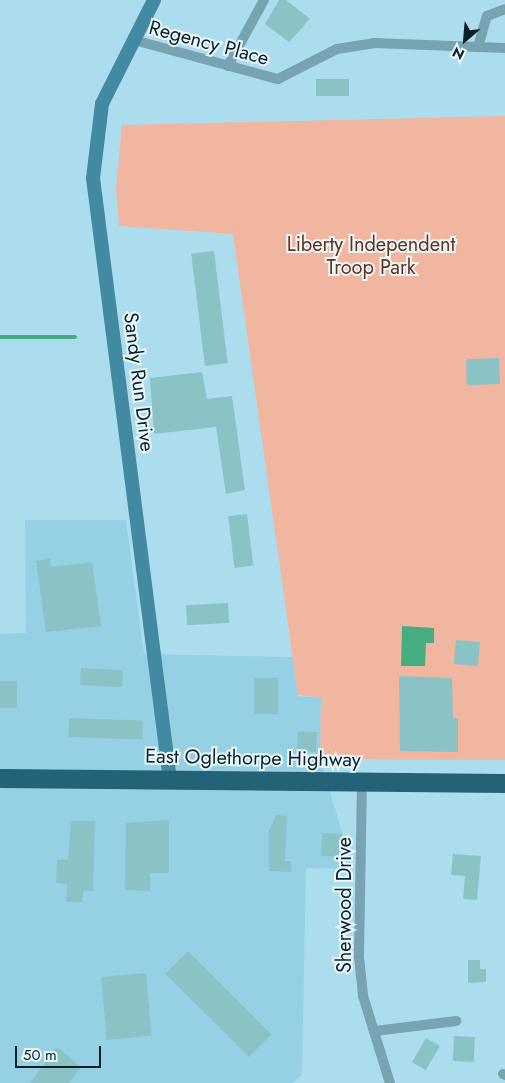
<!DOCTYPE html>
<html>
<head>
<meta charset="utf-8">
<style>
  body { margin:0 }
  #map { position:relative; width:505px; height:1083px; overflow:hidden; background:#acddef; font-family:Jost,sans-serif }
  div>[style] { position:absolute }
  [style*='--x'] { left:calc(var(--x)*1px); top:calc(var(--y)*1px); width:calc(var(--w)*1px); rotate:calc(var(--a)*1deg) }
  .built>* { inset:0; background:#96d0e5 }
  .green>* { inset:0; background:#f0b69f }
  .water>* { inset:0; background:#45ad80 }
  .stream>* { height:4px; margin:-2px; padding:0 2px; transform-origin:2px; border-radius:2px; background:#45ad80 }
  .building>* { inset:0; background:#8bc2c6; transform-origin:0 0 }
  .street>* { height:10px; margin:-5px; padding:0 5px; transform-origin:5px; border-radius:5px; background:#77a3b3 }
  .secondary>* { height:14px; margin:-7px; padding:0 7px; transform-origin:7px; border-radius:7px; background:#428aa2 }
  .highway>* { height:19px; margin:-9.5px; padding:0 9.5px; transform-origin:9.5px; border-radius:9.5px; background:#246377 }
  span { translate:-50% -50%; white-space:nowrap; text-align:center; line-height:1.15; -webkit-text-stroke:4px #e9f8fd; paint-order:stroke }
  .street-label { font-size:20px; color:#0c2026 }
  .park-label { font-size:20px; color:#693019 }
  .north { position:absolute; left:440px; top:15px; width:50px; height:50px; -webkit-text-stroke:4px #e9f8fd; paint-order:stroke; rotate:207deg; font-size:14px; font-weight:700; line-height:20px; text-align:center; color:#0c2026 }
  .north::after { content:''; display:block; margin:auto; width:18px; height:22px; background:#0c2026; clip-path:polygon(50% 0,100% 100%,50% 72%,0 100%) }
  .scale { position:absolute; left:15px; top:1046px; width:86px; height:22px; box-sizing:border-box; border:2px solid #0c2026; border-top:0; padding-left:6px; font-size:15px; line-height:18px; white-space:nowrap; color:#0c2026; -webkit-text-stroke:4px #e9f8fd; paint-order:stroke }
</style>
</head>
<body>
<div id="map">
  <div class="built">
    <div style="clip-path:polygon(25px 520px,126px 520px,144px 654px,293px 657px,298px 696px,321px 698px,320px 759px,353px 869px,306px 868px,302px 1074px,293px 1083px,0 1083px,0 634px,26px 633px)"></div>
  </div>
  <div class="green">
    <div style="clip-path:polygon(505px 116px,505px 760px,320px 759px,321px 698px,298px 695px,233px 234px,119px 226px,116px 188px,122px 125px)"></div>
  </div>
  <div class="water">
    <div style="clip-path:polygon(402px 626px,434px 628px,434px 643px,426px 643px,425px 666px,401px 666px)"></div>
  </div>
  <div class="stream">
    <div style="--x:0;--y:337;--w:75;--a:0"></div>
  </div>
  <div class="building">
    <div style="clip-path:polygon(279px 0,286px 0,310px 19px,289px 42px,265px 24px)"></div>
    <div style="left:316px;top:79px;width:33px;height:17px"></div>
    <div style="left:214px;top:251px;width:113px;height:23px;rotate:83deg"></div>
    <div style="left:499px;top:358px;width:26px;height:33px;rotate:88deg"></div>
    <div style="clip-path:polygon(202px 372px,207px 399px,232px 396px,245px 490px,226px 494px,216px 427px,154px 434px,150px 378px)"></div>
    <div style="left:247px;top:514px;width:52px;height:19px;rotate:83deg"></div>
    <div style="clip-path:polygon(50px 559px,51px 567px,92px 562px,101px 626px,46px 632px,36px 561px)"></div>
    <div style="left:228px;top:603px;width:20px;height:42px;rotate:87deg"></div>
    <div style="left:456px;top:640px;width:24px;height:24px;rotate:5deg"></div>
    <div style="left:81px;top:668px;width:42px;height:17px;rotate:3deg"></div>
    <div style="clip-path:polygon(399px 676px,452px 678px,453px 718px,458px 719px,458px 752px,400px 751px)"></div>
    <div style="left:254px;top:678px;width:24px;height:36px"></div>
    <div style="left:0;top:681px;width:17px;height:27px"></div>
    <div style="left:69px;top:718px;width:74px;height:19px;rotate:2deg"></div>
    <div style="left:298px;top:731px;width:19px;height:20px;rotate:3deg"></div>
    <div style="clip-path:polygon(276px 815px,287px 816px,285px 861px,291px 861px,291px 872px,269px 871px,269px 831px)"></div>
    <div style="clip-path:polygon(169px 820px,169px 873px,150px 873px,150px 891px,125px 890px,126px 823px)"></div>
    <div style="clip-path:polygon(71px 821px,95px 821px,93px 891px,83px 891px,83px 902px,66px 902px,67px 884px,56px 883px,57px 860px,68px 859px)"></div>
    <div style="left:322px;top:833px;width:21px;height:23px;rotate:3deg"></div>
    <div style="clip-path:polygon(453px 854px,481px 856px,477px 900px,463px 899px,465px 876px,451px 875px)"></div>
    <div style="left:188px;top:951px;width:118px;height:32px;rotate:45deg"></div>
    <div style="clip-path:polygon(468px 960px,480px 960px,480px 969px,486px 969px,486px 982px,468px 983px)"></div>
    <div style="left:146px;top:973px;width:63px;height:45px;rotate:85deg"></div>
    <div style="left:454px;top:1036px;width:21px;height:25px;rotate:3deg"></div>
    <div style="left:426px;top:1038px;width:16px;height:28px;rotate:30deg"></div>
    <div style="clip-path:polygon(57px 1047px,81px 1067px,69px 1083px,30px 1083px)"></div>
  </div>
  <div class="street">
    <div style="--x:134;--y:40;--w:149;--a:15.2"></div>
    <div style="--x:278;--y:79;--w:66;--a:-27"></div>
    <div style="--x:337;--y:49;--w:37;--a:-9"></div>
    <div style="--x:374;--y:43;--w:131;--a:2.2"></div>
    <div style="--x:478;--y:47;--w:32;--a:-74"></div>
    <div style="--x:487;--y:16;--w:19;--a:-21"></div>
    <div style="--x:228;--y:66;--w:75;--a:-61.4"></div>
    <div style="--x:362;--y:782;--w:175;--a:91"></div>
    <div style="--x:359;--y:957;--w:39;--a:84"></div>
    <div style="--x:363;--y:996;--w:91;--a:72.8"></div>
    <div style="--x:375;--y:1031;--w:82;--a:-7"></div>
    <div style="--x:503;--y:1074;--w:2;--a:27"></div>
  </div>
  <div class="secondary">
    <div style="--x:154;--y:0;--w:116;--a:116.6"></div>
    <div style="--x:102;--y:104;--w:75;--a:96.9"></div>
    <div style="--x:93;--y:178;--w:607;--a:82.71"></div>
  </div>
  <div class="highway">
    <div style="--x:0;--y:778;--w:505;--a:0.57"></div>
  </div>
  <div class="street-label">
    <span style="left:209px;top:43px;rotate:15deg">Regency Place</span>
    <span style="left:139px;top:382px;rotate:83deg">Sandy Run Drive</span>
    <span style="left:253px;top:758px;rotate:1deg">East Oglethorpe Highway</span>
    <span style="left:344px;top:905px;rotate:-90deg">Sherwood Drive</span>
  </div>
  <div class="park-label">
    <span style="left:371px;top:256px">Liberty Independent<br>Troop Park</span>
  </div>
  <div class="north">N</div>
  <div class="scale">50 m</div>
</div>
</body>
</html>
